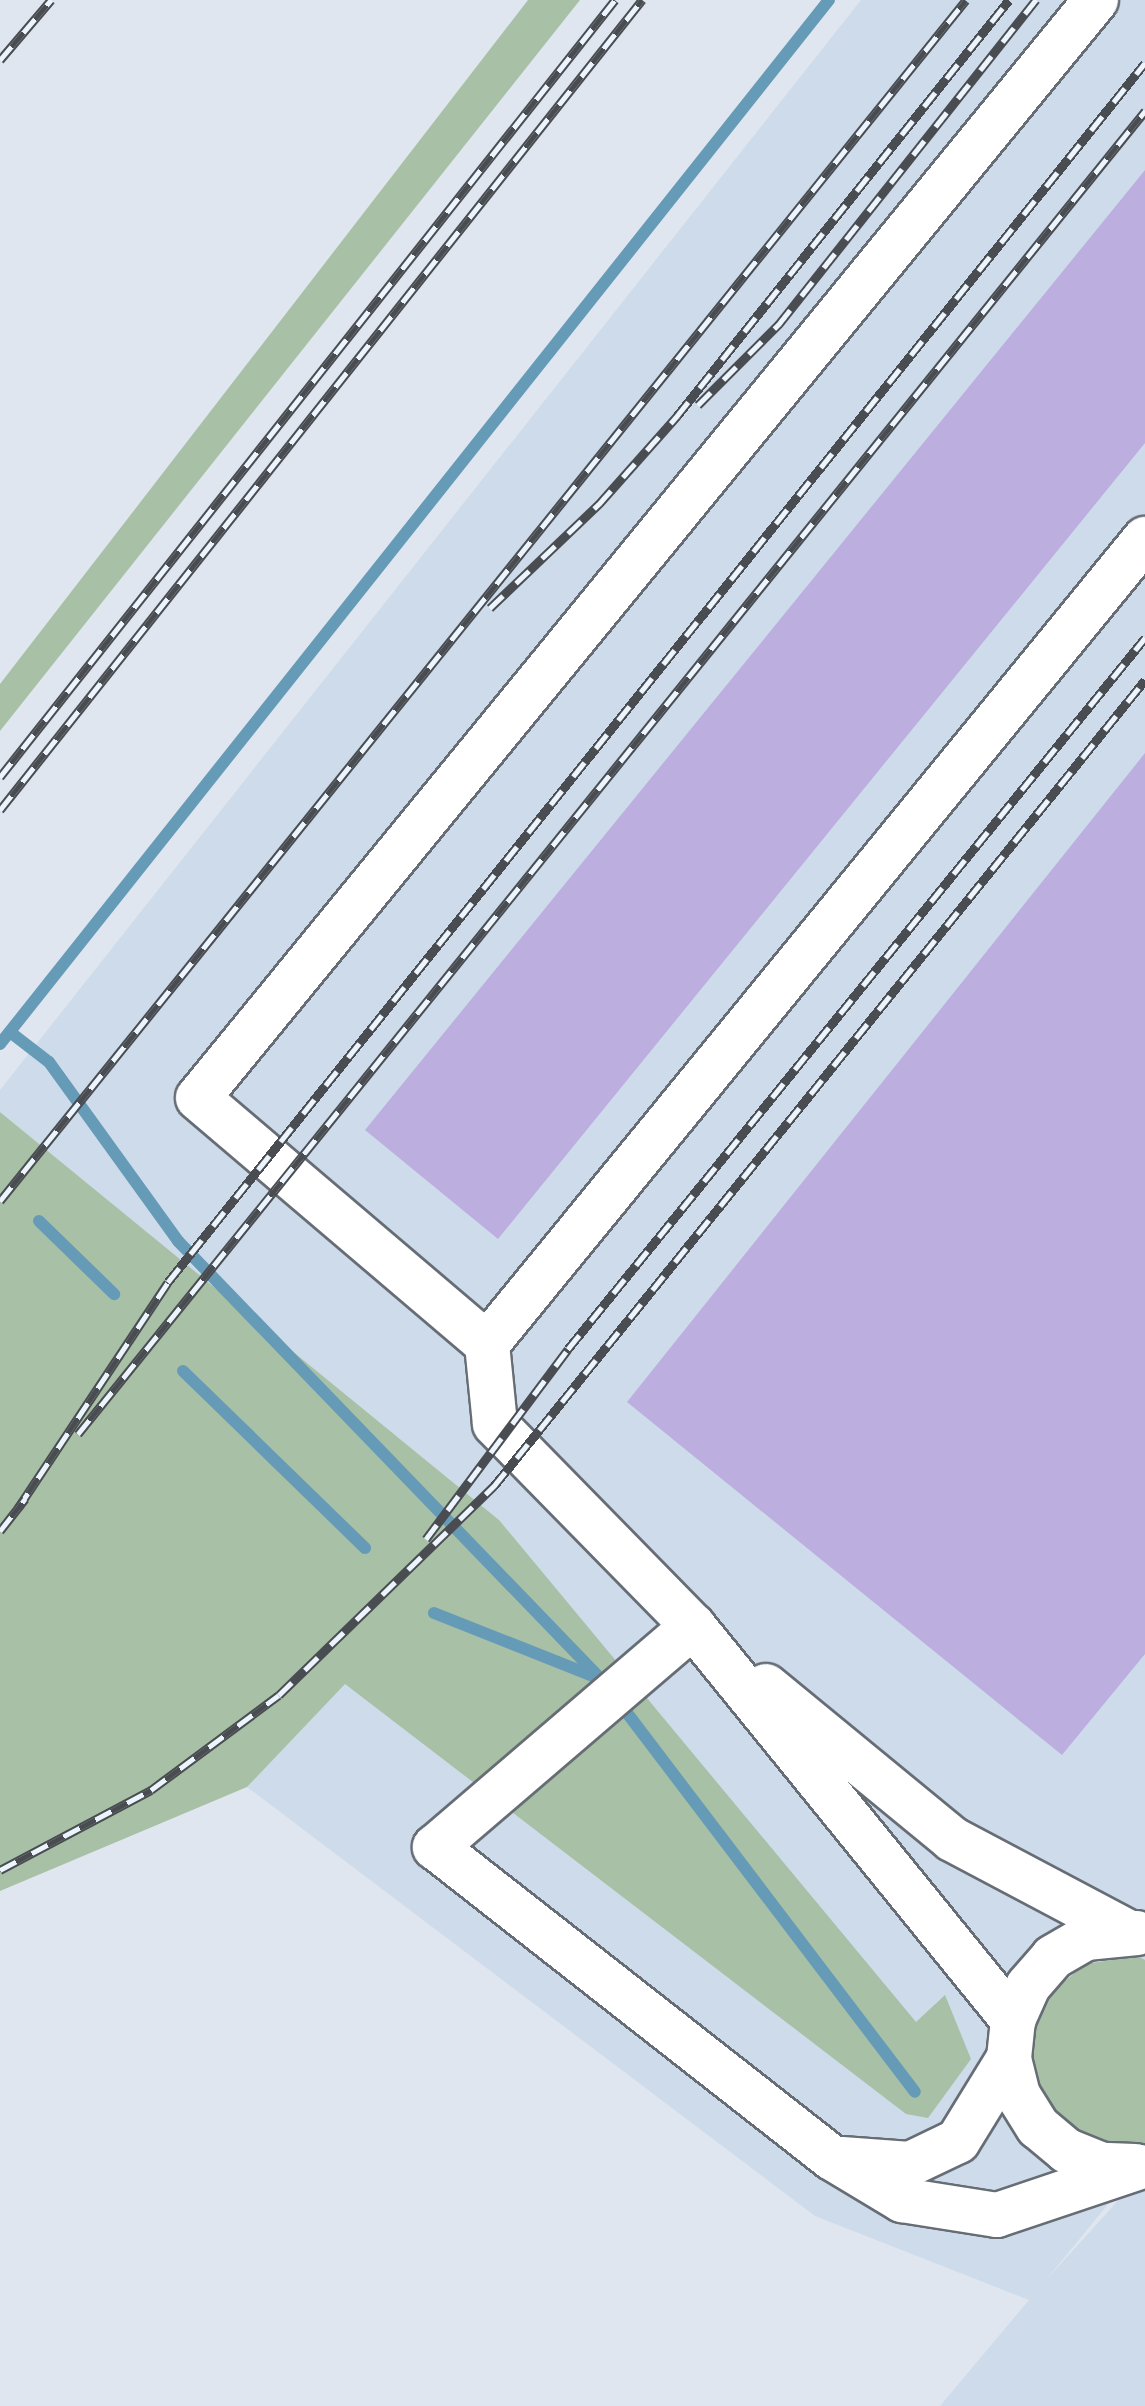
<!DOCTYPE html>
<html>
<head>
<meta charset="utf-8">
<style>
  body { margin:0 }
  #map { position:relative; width:1145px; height:2406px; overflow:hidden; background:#dfe6ef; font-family:Karla,sans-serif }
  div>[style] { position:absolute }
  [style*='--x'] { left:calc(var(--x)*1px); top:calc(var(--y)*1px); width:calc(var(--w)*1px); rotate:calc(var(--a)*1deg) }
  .built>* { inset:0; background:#cedbea }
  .green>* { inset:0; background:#a8c1a6 }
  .stream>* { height:12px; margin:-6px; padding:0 6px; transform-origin:6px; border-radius:6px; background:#669bb7 }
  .building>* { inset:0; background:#bcafe0 }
  .roads { filter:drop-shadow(2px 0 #666d75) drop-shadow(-2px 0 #666d75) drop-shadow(0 2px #666d75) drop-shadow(0 -2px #666d75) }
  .minor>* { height:44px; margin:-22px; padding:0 22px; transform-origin:22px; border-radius:22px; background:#fff }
  .rail>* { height:9px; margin-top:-4.5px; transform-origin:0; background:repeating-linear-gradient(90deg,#ecf4fd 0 18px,#494c51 0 36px); box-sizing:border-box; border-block:2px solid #494c51 }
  span { translate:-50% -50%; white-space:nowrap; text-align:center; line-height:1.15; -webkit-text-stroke:6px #ecf4fd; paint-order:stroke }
</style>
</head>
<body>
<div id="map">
  <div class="built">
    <div style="clip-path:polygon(861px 0,1145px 0,1145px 2159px,1046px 2280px,1145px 2171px,1145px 2406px,940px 2406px,1029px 2300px,815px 2216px,247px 1787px,499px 1520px,0 1112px,0 1090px)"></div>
  </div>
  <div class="green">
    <div style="clip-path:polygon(528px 0,580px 0,0 731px,0 684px)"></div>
    <div style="clip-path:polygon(0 1112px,499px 1520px,916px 2022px,945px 1995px,971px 2059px,928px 2118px,906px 2114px,345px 1684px,247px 1787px,0 1891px)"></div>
    <div style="clip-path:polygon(1138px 1956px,1145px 1960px,1145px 2144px,1133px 2149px,1080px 2138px,1041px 2102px,1028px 2050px,1044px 1999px,1085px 1964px)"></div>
  </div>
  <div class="stream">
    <div style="--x:10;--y:1032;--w:49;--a:37.6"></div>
    <div style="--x:49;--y:1062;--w:221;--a:54.2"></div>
    <div style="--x:178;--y:1241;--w:610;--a:46"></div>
    <div style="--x:602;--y:1680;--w:517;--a:52.78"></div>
    <div style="--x:0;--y:1044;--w:1333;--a:-51.55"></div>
    <div style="--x:39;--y:1221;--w:105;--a:44.2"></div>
    <div style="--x:183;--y:1371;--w:254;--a:44.2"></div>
    <div style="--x:434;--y:1613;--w:174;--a:21.6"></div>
  </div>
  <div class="building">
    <div style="clip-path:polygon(1145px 170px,1145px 443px,498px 1239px,365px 1130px)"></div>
    <div style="clip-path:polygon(1145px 753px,1145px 1654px,1062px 1755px,627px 1402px)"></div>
  </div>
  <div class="roads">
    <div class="minor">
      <div style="--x:1096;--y:0;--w:1418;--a:129.28"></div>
      <div style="--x:198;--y:1098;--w:380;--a:40.4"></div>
      <div style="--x:487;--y:1344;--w:1040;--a:-50.74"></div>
      <div style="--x:487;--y:1344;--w:80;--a:84.3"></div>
      <div style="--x:495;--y:1424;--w:283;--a:45.6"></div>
      <div style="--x:693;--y:1626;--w:508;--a:50.92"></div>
      <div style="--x:693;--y:1626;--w:340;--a:139.4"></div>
      <div style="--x:435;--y:1847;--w:504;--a:38.07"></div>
      <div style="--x:832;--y:2158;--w:82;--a:31"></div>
      <div style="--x:902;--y:2200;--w:96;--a:9"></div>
      <div style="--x:997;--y:2215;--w:151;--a:-18.6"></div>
      <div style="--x:766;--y:1686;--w:241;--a:39.4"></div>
      <div style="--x:952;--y:1839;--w:197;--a:27.9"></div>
      <div style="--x:842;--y:2159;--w:68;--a:4.2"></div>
      <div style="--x:910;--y:2164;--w:53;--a:-25.6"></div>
      <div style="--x:958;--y:2141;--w:97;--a:-58.4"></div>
      <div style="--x:1135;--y:2166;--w:33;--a:-178"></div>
      <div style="--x:1102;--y:2165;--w:38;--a:-158"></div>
      <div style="--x:1067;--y:2151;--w:38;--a:-140"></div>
      <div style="--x:1038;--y:2127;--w:38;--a:-122"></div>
      <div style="--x:1018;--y:2095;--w:38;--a:-104"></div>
      <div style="--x:1009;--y:2058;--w:38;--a:-84"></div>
      <div style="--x:1013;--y:2020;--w:37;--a:-66"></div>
      <div style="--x:1028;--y:1986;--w:38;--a:-49"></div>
      <div style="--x:1053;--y:1957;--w:38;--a:-30"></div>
      <div style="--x:1086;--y:1938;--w:51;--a:-5.6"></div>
    </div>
  </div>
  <div class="rail">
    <div style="--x:0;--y:60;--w:79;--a:-49.6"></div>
    <div style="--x:698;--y:405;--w:115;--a:-45"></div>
    <div style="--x:779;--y:324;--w:414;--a:-51.6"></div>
    <div style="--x:490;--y:608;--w:151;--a:-43.7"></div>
    <div style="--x:599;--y:504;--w:118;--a:-48.4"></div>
    <div style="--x:677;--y:416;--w:532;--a:-51.41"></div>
    <div style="--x:0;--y:777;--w:991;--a:-51.64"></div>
    <div style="--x:0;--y:810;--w:1034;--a:-51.6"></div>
    <div style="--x:0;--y:1201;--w:1541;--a:-51.19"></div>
    <div style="--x:78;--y:1434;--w:1700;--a:-51.11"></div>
    <div style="--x:18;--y:1508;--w:271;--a:-56.4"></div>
    <div style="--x:168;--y:1282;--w:1562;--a:-51.29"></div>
    <div style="--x:0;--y:1531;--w:41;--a:-52"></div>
    <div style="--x:426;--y:1539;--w:237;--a:-53.2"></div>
    <div style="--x:568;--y:1349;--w:916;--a:-50.94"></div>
    <div style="--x:0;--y:1870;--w:171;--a:-27.9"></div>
    <div style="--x:151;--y:1790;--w:159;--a:-36.6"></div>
    <div style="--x:279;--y:1695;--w:300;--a:-44.2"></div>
    <div style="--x:494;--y:1486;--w:1036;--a:-51.07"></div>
  </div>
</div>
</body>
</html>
